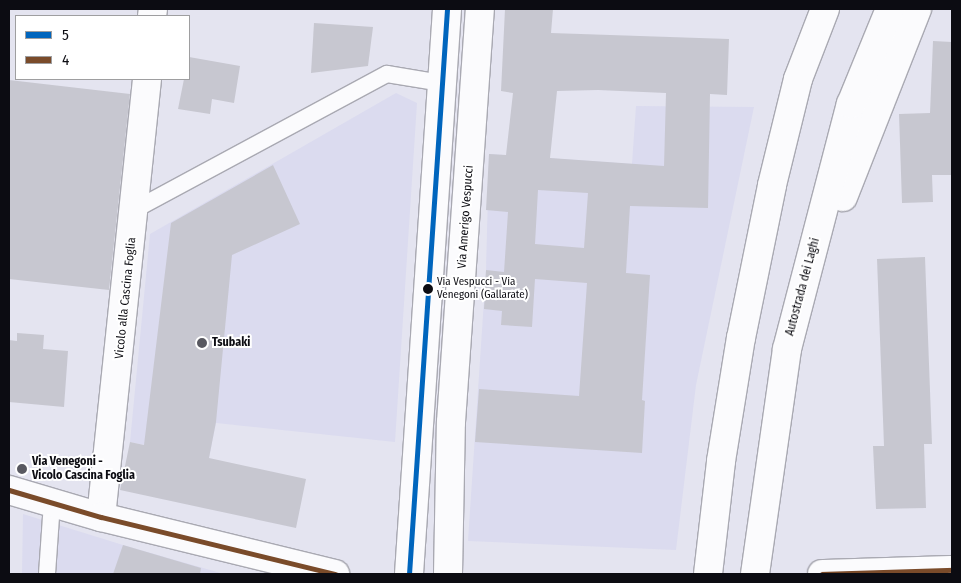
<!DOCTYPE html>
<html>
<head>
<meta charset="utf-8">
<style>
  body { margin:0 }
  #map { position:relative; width:961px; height:583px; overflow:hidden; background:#e4e4f0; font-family:"Fira Sans Condensed",sans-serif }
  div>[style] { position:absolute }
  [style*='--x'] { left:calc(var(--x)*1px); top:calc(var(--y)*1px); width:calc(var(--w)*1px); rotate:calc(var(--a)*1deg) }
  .built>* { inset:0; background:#dbdbef }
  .building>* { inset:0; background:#c7c7d0 }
  .roads { filter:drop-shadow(1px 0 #a9a9b2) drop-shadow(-1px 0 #a9a9b2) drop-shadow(0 1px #a9a9b2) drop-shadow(0 -1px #a9a9b2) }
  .lane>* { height:16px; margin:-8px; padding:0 8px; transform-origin:8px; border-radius:8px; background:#fbfbfd }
  .street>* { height:28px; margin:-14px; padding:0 14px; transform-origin:14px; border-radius:14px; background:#fbfbfd }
  .secondary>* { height:28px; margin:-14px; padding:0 14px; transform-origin:14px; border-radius:14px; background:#fbfbfd }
  .highway>* { height:28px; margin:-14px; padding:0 14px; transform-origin:14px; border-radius:14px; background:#fbfbfd }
  .bus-1>* { height:5px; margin:-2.5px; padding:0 2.5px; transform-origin:2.5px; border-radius:2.5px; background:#0065bd }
  .bus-2>* { height:5px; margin:-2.5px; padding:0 2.5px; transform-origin:2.5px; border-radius:2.5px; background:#7a4b2a }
  .dots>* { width:14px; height:14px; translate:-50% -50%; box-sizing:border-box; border:2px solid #fff; border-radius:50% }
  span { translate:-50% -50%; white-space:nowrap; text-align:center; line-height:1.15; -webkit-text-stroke:4px #fff; paint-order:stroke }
  .bus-label { font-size:11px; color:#0c0c12 }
  .left { translate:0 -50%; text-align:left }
  .street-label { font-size:12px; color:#0c0c12 }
  .poi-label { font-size:12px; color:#0c0c12; font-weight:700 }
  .frame { position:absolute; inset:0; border:10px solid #0c0c12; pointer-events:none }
  .legend { position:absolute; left:15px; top:15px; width:175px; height:65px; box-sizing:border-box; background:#fff; border:1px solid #9e9ea0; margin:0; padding:6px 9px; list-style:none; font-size:15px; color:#0c0c12 }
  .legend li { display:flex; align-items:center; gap:10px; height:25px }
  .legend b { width:25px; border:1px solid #9e9ea0 }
</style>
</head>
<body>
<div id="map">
  <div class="built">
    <div style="clip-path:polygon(396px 93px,417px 103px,395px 442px,216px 423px,209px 458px,130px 442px,150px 234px)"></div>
    <div style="clip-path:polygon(636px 106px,754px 107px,696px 385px,676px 550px,468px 541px,486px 270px,489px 154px,632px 164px)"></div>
    <div style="clip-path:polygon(23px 514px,123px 545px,224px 574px,22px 574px)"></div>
  </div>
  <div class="building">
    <div style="clip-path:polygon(evenodd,505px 9px,553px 9px,551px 33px,729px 39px,727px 95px,710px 94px,708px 208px,630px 206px,626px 273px,650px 275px,642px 400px,645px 401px,642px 453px,475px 442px,479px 389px,579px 396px,587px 283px,535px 279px,532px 327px,501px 325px,502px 311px,484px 309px,486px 270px,504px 272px,508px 212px,486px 210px,489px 154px,506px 155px,513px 93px,501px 91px,505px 9px,598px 90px,666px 93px,664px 166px,550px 158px,557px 91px,598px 90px,505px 9px,538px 190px,588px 193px,584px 248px,535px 244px,538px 190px)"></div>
    <div style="clip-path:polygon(314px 23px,373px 27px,368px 66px,311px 73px)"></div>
    <div style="clip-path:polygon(933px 41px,952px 42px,952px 175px,932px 175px,933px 202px,902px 203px,899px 114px,930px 113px)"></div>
    <div style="clip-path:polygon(189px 57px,240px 66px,234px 103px,212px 99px,210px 114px,178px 109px,184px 79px,189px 79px)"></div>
    <div style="clip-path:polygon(9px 80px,130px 94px,109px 290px,9px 279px)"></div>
    <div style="clip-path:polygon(273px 165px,300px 224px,232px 255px,216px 422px,209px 458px,306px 479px,296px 528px,120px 490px,130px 442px,144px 445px,171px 223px)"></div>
    <div style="clip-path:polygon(925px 257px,932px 444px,924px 444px,926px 508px,876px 509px,873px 446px,884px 446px,877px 259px)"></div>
    <div style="clip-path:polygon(17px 333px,44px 335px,43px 349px,68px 351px,64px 407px,9px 402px,9px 340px,17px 341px)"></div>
    <div style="clip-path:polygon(123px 545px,201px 568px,200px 574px,113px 574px)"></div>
  </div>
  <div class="roads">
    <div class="lane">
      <div style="--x:136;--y:209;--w:285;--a:-28.3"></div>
      <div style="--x:387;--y:74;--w:56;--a:9.3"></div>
      <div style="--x:47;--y:574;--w:71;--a:-86"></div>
    </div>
    <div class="street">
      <div style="--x:152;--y:16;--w:7;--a:-82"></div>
      <div style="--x:101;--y:517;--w:440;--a:-84"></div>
    </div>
    <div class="secondary">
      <div style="--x:9;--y:490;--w:96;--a:16.4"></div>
      <div style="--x:101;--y:517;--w:241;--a:13.7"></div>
      <div style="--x:409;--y:574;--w:566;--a:-86.15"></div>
      <div style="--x:448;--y:574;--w:152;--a:-88.9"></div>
      <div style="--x:451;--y:422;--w:414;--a:-86"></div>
      <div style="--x:822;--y:574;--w:130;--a:-1.8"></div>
    </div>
    <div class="highway">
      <div style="--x:843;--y:197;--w:202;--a:-68.5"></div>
      <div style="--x:708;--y:574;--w:114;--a:-83.4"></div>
      <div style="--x:721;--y:461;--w:125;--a:-80.8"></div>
      <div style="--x:741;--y:338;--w:156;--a:-78.5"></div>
      <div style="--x:772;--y:185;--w:109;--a:-76.2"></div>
      <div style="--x:798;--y:79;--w:75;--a:-68.9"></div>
      <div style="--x:755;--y:574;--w:227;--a:-81.9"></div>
      <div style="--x:787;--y:349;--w:253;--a:-75.4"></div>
      <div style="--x:851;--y:104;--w:103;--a:-67.7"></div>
    </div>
  </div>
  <div class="bus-1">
    <div style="--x:409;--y:574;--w:566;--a:-86.15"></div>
  </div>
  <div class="bus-2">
    <div style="--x:9;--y:490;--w:96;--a:16.4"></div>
    <div style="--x:101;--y:517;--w:241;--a:13.7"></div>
    <div style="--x:822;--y:574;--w:130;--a:-1.8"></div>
  </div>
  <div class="dots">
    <div style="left:428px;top:289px;background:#0c0c12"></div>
    <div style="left:202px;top:343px;background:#585860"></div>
    <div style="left:22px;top:469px;background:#585860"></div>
  </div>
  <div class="bus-label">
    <span class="left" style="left:437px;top:289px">Via Vespucci - Via<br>Venegoni (Gallarate)</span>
  </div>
  <div class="street-label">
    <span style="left:466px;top:217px;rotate:-86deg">Via Amerigo Vespucci</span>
    <span style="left:803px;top:287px;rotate:-75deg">Autostrada dei Laghi</span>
    <span style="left:126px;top:298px;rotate:-84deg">Vicolo alla Cascina Foglia</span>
  </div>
  <div class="poi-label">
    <span class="left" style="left:212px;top:343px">Tsubaki</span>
    <span class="left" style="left:32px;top:469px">Via Venegoni -<br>Vicolo Cascina Foglia</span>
  </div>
  <div class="frame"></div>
  <ul class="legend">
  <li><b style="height:6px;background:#0065bd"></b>5</li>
  <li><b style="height:6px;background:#7a4b2a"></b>4</li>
  </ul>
</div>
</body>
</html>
